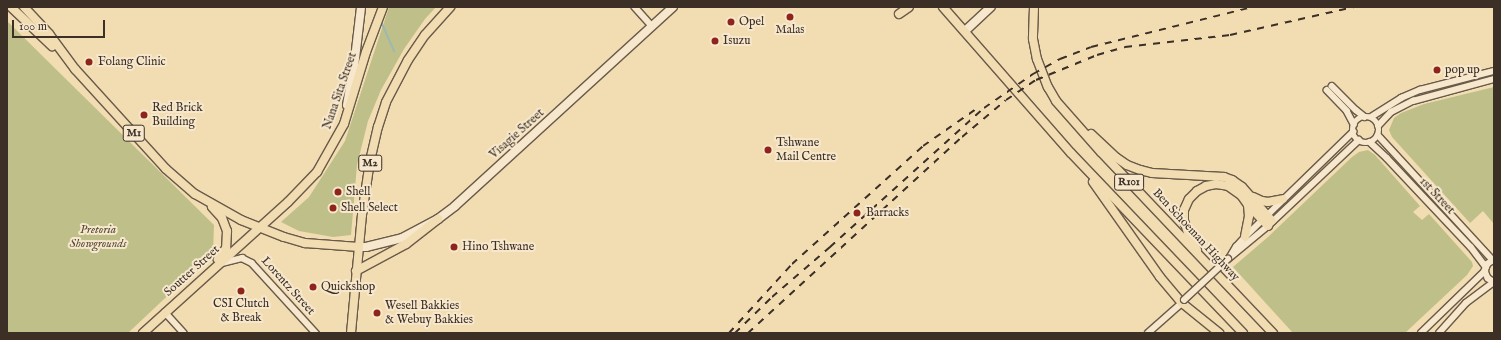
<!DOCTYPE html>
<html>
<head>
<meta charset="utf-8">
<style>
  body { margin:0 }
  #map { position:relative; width:1501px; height:340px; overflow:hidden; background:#f2dcb2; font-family:"IM FELL English",serif }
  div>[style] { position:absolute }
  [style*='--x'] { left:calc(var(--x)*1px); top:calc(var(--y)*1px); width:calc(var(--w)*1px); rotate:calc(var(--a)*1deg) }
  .green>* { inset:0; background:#bfbf89 }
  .stream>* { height:2px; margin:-1px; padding:0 1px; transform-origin:1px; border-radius:1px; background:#9cbab1 }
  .roads { filter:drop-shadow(1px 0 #695a49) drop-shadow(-1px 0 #695a49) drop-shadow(0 1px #695a49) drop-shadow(0 -1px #695a49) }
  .street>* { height:5.5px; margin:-2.75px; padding:0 2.75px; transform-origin:2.75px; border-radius:2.75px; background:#f7e8cd }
  .street>.ring { margin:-2.75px; padding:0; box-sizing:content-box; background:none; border:5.5px solid #f7e8cd; border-radius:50% }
  .secondary>* { height:8px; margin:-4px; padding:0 4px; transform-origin:4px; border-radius:4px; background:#f7e8cd }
  .primary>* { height:8px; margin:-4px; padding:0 4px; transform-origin:4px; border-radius:4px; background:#f2dcb2 }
  .rail>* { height:2px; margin-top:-1px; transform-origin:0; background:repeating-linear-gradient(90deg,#3b2f26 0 7px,transparent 0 14px) }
  .bridges { filter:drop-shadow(1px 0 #695a49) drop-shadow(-1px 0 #695a49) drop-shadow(0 1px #695a49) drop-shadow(0 -1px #695a49) }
  .street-bridge>* { height:5.5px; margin:-2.75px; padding:0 2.75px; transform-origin:2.75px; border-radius:2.75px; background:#f7e8cd }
  .dots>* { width:11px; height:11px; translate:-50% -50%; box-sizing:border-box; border:2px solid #f7e8cd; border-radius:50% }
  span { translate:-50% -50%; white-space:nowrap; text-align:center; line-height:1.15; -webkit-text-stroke:4px #f7e8cd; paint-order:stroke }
  .shield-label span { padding:1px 3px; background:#f7e8cd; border:1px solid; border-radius:3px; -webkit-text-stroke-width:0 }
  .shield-label { font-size:11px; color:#3b2f26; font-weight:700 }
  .poi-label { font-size:12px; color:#3b2f26 }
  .left { translate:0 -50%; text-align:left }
  .street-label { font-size:12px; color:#3b2f26 }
  .park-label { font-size:12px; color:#554c3a; font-style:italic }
  .frame { position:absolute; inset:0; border:8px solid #3b2f26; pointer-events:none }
  .scale { position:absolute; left:12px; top:20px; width:93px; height:18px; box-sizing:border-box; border:2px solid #3b2f26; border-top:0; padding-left:5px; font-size:12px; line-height:14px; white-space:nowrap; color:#3b2f26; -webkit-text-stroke:3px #f7e8cd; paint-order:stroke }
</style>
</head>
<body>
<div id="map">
  <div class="green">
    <div style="clip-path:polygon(389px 7px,436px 7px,425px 19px,404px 49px,381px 90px,368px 121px,357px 165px,351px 235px,333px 237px,299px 231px,281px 222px,309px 197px,345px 141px)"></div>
    <div style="clip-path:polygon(7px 21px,214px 225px,213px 253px,128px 333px,7px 333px)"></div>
    <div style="clip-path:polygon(1494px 87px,1494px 224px,1483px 211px,1470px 223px,1392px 137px,1389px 130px,1394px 118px,1401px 113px,1424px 104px)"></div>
    <div style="clip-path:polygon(1368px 150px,1375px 155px,1420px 206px,1413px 212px,1422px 220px,1429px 214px,1472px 262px,1473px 266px,1467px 275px,1405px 333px,1293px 333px,1233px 267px,1268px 237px,1352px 157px,1359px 152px)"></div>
  </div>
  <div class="stream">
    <div style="--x:382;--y:24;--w:30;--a:66"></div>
  </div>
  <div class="roads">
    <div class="street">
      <div style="--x:635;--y:7;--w:25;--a:48"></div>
      <div style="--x:1332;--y:86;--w:34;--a:45"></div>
      <div style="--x:1356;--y:110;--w:11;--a:38"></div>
      <div style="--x:1327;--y:90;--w:29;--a:46"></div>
      <div style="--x:1347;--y:111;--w:15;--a:62"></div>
      <div style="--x:1371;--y:117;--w:36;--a:-32"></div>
      <div style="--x:1401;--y:98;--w:21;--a:-23"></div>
      <div style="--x:1420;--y:90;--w:76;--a:-14.4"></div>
      <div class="ring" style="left:1353px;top:117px;width:20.5px;height:20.5px"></div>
      <div style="--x:1378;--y:126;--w:19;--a:-47"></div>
      <div style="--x:1391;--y:112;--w:25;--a:-27"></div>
      <div style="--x:1413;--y:101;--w:84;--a:-15.2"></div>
      <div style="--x:1378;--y:135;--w:170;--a:47.4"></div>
      <div style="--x:1370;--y:142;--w:23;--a:43"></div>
      <div style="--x:1387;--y:158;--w:122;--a:46.7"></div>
      <div style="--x:1471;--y:247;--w:25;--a:53"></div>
      <div style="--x:1230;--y:257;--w:12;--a:-59"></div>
      <div style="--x:1236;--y:247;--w:13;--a:-48"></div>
      <div style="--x:1245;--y:237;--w:151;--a:-44.2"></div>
      <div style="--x:1228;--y:259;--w:52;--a:-39.5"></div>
      <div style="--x:1268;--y:226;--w:125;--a:-43.4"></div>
      <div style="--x:1494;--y:260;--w:7;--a:146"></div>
      <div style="--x:1488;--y:264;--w:8;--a:113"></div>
      <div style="--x:1485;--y:271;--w:8;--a:67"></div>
      <div style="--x:1488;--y:278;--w:7;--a:34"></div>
      <div style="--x:222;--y:263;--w:21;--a:-14"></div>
      <div style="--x:242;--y:258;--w:11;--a:27"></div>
      <div style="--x:252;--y:263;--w:95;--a:47.6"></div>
      <div style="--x:165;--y:312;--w:28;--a:48"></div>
      <div style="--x:1148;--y:333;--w:48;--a:-41.6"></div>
      <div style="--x:1421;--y:333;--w:89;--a:-44.1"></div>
      <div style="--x:1439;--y:333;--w:40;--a:-48"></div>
      <div style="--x:1466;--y:303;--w:35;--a:-37"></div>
    </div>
    <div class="secondary">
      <div style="--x:965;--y:31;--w:35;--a:-43"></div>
      <div style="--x:347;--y:105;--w:39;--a:-80"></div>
      <div style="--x:354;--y:67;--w:60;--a:-83.3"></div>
      <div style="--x:359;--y:247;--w:7;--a:0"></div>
      <div style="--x:366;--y:247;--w:37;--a:-14"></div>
      <div style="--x:402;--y:238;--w:41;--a:-27.8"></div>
      <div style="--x:438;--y:219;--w:21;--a:-37"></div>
      <div style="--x:455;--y:206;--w:295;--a:-42.4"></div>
    </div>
    <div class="primary">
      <div style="--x:11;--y:7;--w:57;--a:43.6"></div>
      <div style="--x:24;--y:7;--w:37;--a:47"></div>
      <div style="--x:49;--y:34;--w:44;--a:53.4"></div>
      <div style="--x:75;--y:69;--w:135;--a:47.7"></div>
      <div style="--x:166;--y:169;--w:38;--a:41"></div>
      <div style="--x:195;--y:194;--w:53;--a:29.5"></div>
      <div style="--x:241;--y:220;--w:46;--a:21.6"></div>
      <div style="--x:284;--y:237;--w:22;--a:16"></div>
      <div style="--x:305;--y:243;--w:54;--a:4.2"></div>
      <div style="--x:943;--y:7;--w:194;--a:48.8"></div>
      <div style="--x:1071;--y:153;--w:249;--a:46.3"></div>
      <div style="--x:1034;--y:7;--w:32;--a:92"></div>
      <div style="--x:1033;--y:39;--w:20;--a:79"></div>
      <div style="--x:1037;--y:59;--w:30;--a:69"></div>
      <div style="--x:1048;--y:87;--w:16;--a:60"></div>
      <div style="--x:1056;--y:101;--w:68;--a:48.6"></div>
      <div style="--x:1101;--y:152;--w:250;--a:46.5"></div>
      <div style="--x:899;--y:14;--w:12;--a:-35"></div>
      <div style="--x:1091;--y:134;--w:35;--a:43"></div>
      <div style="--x:1117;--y:158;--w:12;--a:35"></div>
      <div style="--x:1127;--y:165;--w:14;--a:21"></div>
      <div style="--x:1140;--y:170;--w:12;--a:14"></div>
      <div style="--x:1152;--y:173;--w:72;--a:3.2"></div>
      <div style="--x:1224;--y:177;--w:9;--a:21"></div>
      <div style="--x:1232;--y:180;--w:12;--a:35"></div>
      <div style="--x:1242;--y:187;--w:45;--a:48.6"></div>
      <div style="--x:1093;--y:182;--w:116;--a:54.8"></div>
      <div style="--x:1160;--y:277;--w:34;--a:50"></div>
      <div style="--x:1182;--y:303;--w:48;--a:39"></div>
      <div style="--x:1253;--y:197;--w:10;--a:24"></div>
      <div style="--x:1262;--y:201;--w:6;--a:9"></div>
      <div style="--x:1268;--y:202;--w:15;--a:-11"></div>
      <div style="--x:1248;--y:205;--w:29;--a:46"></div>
      <div style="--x:212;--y:207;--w:15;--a:48"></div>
      <div style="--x:222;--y:218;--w:14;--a:69"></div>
      <div style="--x:227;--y:231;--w:17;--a:93"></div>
      <div style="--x:226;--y:248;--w:14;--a:126"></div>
      <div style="--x:1197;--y:250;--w:19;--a:-118"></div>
      <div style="--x:1188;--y:233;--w:13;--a:-108"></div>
      <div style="--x:1184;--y:221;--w:11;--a:-90"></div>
      <div style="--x:1184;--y:210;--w:12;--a:-66"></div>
      <div style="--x:1189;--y:199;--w:11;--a:-45"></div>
      <div style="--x:1197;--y:191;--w:10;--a:-29"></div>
      <div style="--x:1206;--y:186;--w:10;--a:-11"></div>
      <div style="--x:1216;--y:184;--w:12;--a:9"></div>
      <div style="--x:1228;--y:186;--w:16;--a:35"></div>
      <div style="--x:1241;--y:195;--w:12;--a:55"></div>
      <div style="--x:1248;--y:205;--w:11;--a:85"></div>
      <div style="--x:1249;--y:216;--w:21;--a:101"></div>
      <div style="--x:356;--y:271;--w:57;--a:-28.4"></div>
      <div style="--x:406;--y:244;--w:41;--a:-38"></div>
      <div style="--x:143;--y:333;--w:195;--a:-42.1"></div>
      <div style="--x:288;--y:202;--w:42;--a:-46"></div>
      <div style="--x:317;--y:172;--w:55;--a:-60.6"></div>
      <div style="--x:344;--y:124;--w:75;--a:-73"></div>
      <div style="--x:366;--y:52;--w:48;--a:-69.3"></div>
      <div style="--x:351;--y:333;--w:119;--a:-84.7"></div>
      <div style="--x:362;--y:215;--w:55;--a:-81.6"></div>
      <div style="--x:370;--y:161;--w:35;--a:-77"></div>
      <div style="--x:378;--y:127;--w:26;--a:-72"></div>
      <div style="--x:386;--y:102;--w:47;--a:-62.4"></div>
      <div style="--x:408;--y:60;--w:30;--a:-56"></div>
      <div style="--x:425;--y:35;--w:38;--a:-48"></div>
    </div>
  </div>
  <div class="rail">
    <div style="--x:729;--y:333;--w:93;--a:-47.6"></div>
    <div style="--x:792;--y:264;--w:176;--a:-42"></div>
    <div style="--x:923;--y:146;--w:68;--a:-34.9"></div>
    <div style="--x:735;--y:333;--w:52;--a:-44.2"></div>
    <div style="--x:772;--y:297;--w:77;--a:-40.8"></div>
    <div style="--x:830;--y:247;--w:207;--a:-42.1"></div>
    <div style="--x:984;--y:108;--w:60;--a:-34.8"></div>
    <div style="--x:1033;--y:74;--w:31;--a:-29"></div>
    <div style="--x:1060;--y:59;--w:33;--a:-21"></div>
    <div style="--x:1091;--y:47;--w:167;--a:-13.9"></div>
    <div style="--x:748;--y:333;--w:290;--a:-42.5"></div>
    <div style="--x:962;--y:137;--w:57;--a:-40.1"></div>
    <div style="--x:1006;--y:100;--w:36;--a:-34"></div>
    <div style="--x:1036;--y:80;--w:66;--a:-22.3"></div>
    <div style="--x:1097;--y:55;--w:29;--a:-16"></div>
    <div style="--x:1125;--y:47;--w:106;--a:-6.5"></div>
    <div style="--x:1230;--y:35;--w:127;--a:-12.7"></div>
  </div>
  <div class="bridges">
    <div class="street-bridge">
      <div style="--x:1184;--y:300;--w:60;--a:-43"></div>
    </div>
  </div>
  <div class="dots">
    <div style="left:790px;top:17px;background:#8f2418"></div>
    <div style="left:731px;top:22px;background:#8f2418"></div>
    <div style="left:715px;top:41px;background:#8f2418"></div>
    <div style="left:89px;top:62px;background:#8f2418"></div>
    <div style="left:1437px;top:70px;background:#8f2418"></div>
    <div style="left:144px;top:115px;background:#8f2418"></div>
    <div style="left:768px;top:150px;background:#8f2418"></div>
    <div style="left:338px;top:192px;background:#8f2418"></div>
    <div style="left:333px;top:208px;background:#8f2418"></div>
    <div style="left:857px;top:213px;background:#8f2418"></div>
    <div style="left:454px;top:247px;background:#8f2418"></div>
    <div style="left:313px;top:287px;background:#8f2418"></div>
    <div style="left:241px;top:291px;background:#8f2418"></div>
    <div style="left:377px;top:313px;background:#8f2418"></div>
  </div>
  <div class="shield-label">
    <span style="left:134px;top:133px">M1</span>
    <span style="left:370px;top:163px">M2</span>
    <span style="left:1129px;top:182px">R101</span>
  </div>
  <div class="poi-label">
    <span class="left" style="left:739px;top:22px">Opel</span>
    <span style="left:790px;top:30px">Malas</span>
    <span class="left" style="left:723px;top:41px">Isuzu</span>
    <span class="left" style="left:98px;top:62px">Folang Clinic</span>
    <span class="left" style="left:1445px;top:70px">pop up</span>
    <span class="left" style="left:152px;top:115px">Red Brick<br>Building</span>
    <span class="left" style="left:776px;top:150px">Tshwane<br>Mail Centre</span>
    <span class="left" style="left:346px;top:192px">Shell</span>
    <span class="left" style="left:341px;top:208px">Shell Select</span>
    <span class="left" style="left:866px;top:213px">Barracks</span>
    <span class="left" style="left:462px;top:247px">Hino Tshwane</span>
    <span class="left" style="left:321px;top:287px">Quickshop</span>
    <span style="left:241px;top:311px">CSI Clutch<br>&amp; Break</span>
    <span class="left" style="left:385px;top:313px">Wesell Bakkies<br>&amp; Webuy Bakkies</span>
  </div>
  <div class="street-label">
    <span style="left:340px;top:91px;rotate:-71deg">Nana Sita Street</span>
    <span style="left:517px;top:134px;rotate:-42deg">Visagie Street</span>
    <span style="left:1437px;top:196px;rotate:47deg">1st Street</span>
    <span style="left:1196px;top:235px;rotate:47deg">Ben Schoeman Highway</span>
    <span style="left:192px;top:271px;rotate:-42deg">Soutter Street</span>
    <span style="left:288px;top:286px;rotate:48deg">Lorentz Street</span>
  </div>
  <div class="park-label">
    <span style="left:98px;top:237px">Pretoria<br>Showgrounds</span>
  </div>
  <div class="frame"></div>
  <div class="scale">100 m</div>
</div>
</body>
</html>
